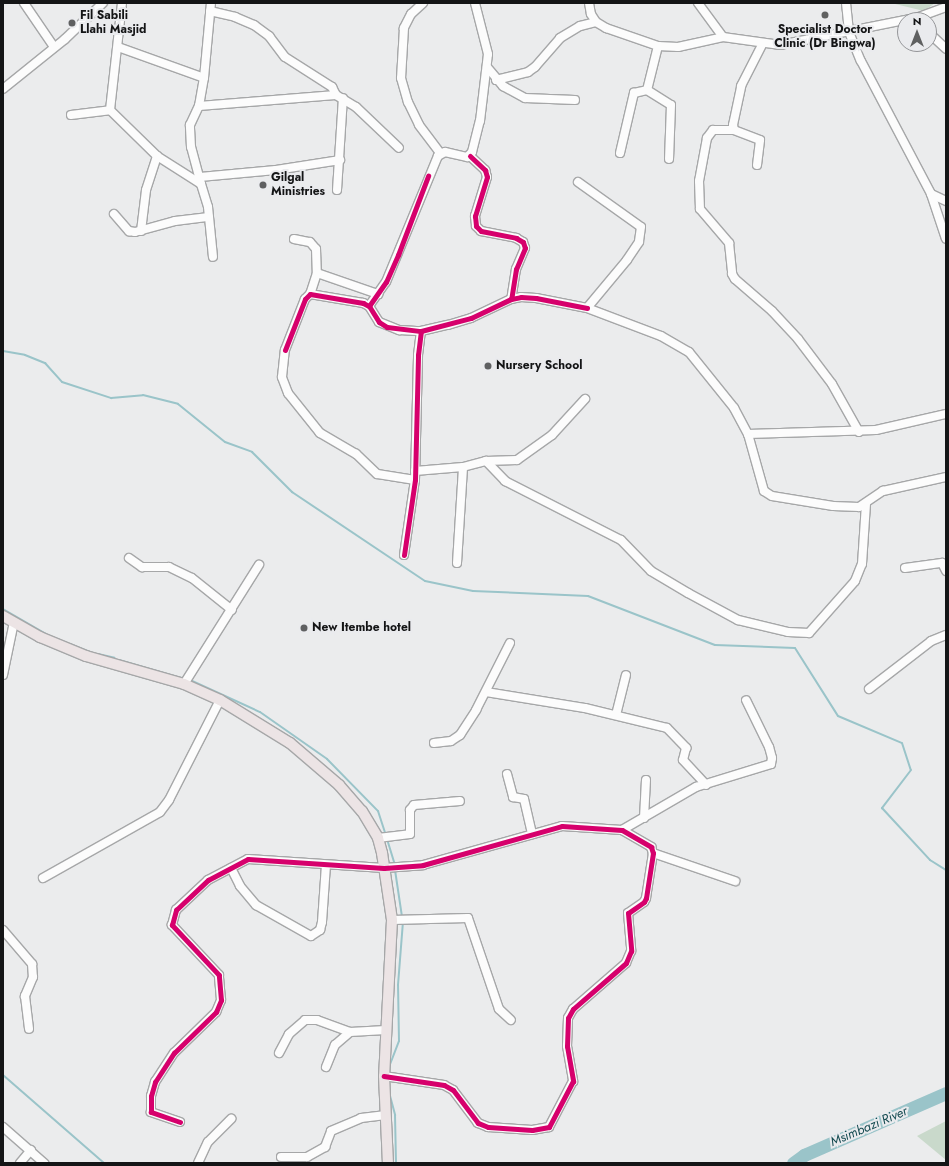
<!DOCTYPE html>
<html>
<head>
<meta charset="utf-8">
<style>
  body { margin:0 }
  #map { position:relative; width:949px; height:1166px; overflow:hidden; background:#ebeced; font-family:Jost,sans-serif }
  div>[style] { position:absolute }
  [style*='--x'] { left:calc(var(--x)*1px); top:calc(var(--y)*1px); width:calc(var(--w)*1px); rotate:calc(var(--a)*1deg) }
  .green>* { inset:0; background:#c9d9cb }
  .stream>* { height:2px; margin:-1px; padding:0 1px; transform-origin:1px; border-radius:1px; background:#9ac4c9 }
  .river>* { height:13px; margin:-6.5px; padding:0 6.5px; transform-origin:6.5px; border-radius:6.5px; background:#9ac4c9 }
  .roads { filter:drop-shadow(1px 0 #a6a7a8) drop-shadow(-1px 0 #a6a7a8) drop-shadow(0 1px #a6a7a8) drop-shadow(0 -1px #a6a7a8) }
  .minor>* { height:8px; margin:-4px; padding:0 4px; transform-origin:4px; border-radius:4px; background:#fcfcfc }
  .major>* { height:10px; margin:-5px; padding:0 5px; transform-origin:5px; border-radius:5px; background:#ece4e5 }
  .cycleway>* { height:5px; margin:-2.5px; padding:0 2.5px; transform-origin:2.5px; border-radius:2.5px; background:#d6006c }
  .dots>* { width:11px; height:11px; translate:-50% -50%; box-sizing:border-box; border:2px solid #eaebee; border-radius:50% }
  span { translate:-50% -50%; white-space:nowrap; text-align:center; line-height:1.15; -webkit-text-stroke:4px #eaebee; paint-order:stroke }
  .poi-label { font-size:12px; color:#141516; font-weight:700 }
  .left { translate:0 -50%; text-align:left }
  .water-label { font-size:13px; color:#12494f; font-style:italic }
  .frame { position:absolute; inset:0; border:4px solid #141516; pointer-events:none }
  .north { position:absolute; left:897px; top:12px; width:40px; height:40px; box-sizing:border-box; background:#eaebee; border:1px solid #949598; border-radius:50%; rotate:0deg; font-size:11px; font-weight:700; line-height:16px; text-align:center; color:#141516 }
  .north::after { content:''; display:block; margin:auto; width:14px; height:18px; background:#5f6061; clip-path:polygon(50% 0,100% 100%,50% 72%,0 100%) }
</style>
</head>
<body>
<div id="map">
  <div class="green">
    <div style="clip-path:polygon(891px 3px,935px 3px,924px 11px)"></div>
    <div style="clip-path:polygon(946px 1121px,946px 1160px,917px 1136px)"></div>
  </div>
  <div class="stream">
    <div style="--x:3;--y:351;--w:22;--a:10"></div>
    <div style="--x:25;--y:355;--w:22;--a:22"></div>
    <div style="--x:45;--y:363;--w:25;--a:48"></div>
    <div style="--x:62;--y:382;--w:52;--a:18.1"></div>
    <div style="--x:111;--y:398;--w:32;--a:-5"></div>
    <div style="--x:143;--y:395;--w:36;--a:14"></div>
    <div style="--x:178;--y:404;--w:60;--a:39"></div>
    <div style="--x:225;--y:442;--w:29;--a:20"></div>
    <div style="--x:252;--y:452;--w:57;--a:45"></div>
    <div style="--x:292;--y:492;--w:160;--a:33.8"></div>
    <div style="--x:425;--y:581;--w:49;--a:11.8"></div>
    <div style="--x:473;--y:591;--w:115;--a:2.5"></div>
    <div style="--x:588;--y:596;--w:136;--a:21.1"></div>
    <div style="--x:715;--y:645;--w:80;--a:2.1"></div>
    <div style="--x:795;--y:648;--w:80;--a:57.7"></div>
    <div style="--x:838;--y:716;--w:69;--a:22.9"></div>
    <div style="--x:902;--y:743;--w:28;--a:72"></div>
    <div style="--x:911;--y:770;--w:48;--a:127.3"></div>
    <div style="--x:882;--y:808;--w:71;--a:47.3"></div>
    <div style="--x:930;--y:860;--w:19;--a:32"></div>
    <div style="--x:3;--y:609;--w:50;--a:30.2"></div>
    <div style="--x:70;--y:644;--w:24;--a:22"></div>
    <div style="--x:98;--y:654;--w:17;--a:13"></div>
    <div style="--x:119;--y:660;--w:69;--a:16.1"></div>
    <div style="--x:190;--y:680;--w:77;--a:24.6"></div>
    <div style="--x:260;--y:712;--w:82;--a:35"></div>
    <div style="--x:327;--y:759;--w:73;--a:45.6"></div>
    <div style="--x:378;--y:811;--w:25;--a:72"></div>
    <div style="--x:387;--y:839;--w:28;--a:73"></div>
    <div style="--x:395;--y:870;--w:48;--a:81.5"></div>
    <div style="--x:389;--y:1067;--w:28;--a:-69"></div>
    <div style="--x:399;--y:1041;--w:56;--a:-91"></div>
    <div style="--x:398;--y:985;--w:63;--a:-85.5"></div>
    <div style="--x:3;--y:1075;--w:134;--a:41.1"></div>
    <div style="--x:389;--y:1092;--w:24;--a:75"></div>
    <div style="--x:395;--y:1115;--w:48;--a:88.8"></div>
  </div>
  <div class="river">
    <div style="--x:793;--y:1163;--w:14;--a:-36"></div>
    <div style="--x:804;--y:1155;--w:155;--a:-23.6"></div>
  </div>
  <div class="roads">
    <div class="minor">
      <div style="--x:24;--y:3;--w:53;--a:55.7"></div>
      <div style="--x:423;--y:3;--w:16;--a:137"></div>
      <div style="--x:411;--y:14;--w:16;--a:117"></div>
      <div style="--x:404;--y:28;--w:50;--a:93.4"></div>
      <div style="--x:401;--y:78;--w:25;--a:74"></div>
      <div style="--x:408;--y:102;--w:25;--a:64"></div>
      <div style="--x:419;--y:125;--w:35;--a:53"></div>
      <div style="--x:589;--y:3;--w:11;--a:80"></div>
      <div style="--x:591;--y:14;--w:9;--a:58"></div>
      <div style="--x:596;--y:22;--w:12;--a:31"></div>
      <div style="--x:606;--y:28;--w:55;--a:19.1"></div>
      <div style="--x:658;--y:46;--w:20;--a:3"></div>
      <div style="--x:678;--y:47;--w:46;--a:-12.5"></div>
      <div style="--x:723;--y:37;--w:58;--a:8"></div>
      <div style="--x:780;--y:45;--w:133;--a:-11.3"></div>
      <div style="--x:910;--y:19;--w:7;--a:8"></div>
      <div style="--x:698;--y:3;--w:42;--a:53.7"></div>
      <div style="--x:846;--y:3;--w:29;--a:84"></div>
      <div style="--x:849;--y:32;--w:31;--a:68"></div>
      <div style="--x:861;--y:61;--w:150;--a:62.2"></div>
      <div style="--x:931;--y:194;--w:47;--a:71.6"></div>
      <div style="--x:210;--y:11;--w:26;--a:13"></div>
      <div style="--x:235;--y:17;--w:21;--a:23"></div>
      <div style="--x:254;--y:25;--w:19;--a:36"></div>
      <div style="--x:269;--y:36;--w:26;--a:53"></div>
      <div style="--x:285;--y:57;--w:56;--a:32.6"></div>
      <div style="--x:332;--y:87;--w:9;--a:63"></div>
      <div style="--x:916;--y:18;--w:32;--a:-20"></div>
      <div style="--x:929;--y:33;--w:23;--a:43"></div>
      <div style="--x:658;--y:46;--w:45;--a:104"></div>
      <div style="--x:647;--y:90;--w:28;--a:32"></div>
      <div style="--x:671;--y:105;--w:54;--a:92.1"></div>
      <div style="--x:118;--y:47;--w:91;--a:19.8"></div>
      <div style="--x:487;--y:67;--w:25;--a:50"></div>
      <div style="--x:503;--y:86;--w:25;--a:29"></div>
      <div style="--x:525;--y:98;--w:50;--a:2.3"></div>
      <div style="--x:496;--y:80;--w:33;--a:-14"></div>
      <div style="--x:528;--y:72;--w:9;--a:-36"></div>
      <div style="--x:535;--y:67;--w:38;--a:-49"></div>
      <div style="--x:560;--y:38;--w:23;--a:-31"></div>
      <div style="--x:580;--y:26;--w:16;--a:-14"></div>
      <div style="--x:3;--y:89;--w:80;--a:-38.9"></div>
      <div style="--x:65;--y:39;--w:52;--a:-43.5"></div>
      <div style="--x:199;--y:106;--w:137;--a:-4.6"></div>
      <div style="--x:336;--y:95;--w:23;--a:31"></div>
      <div style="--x:356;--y:107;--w:59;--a:43.6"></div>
      <div style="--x:110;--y:110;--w:66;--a:44.4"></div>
      <div style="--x:157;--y:156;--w:52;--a:32.5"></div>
      <div style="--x:201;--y:184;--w:24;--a:73"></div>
      <div style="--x:208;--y:207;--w:50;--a:84.3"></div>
      <div style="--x:71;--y:115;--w:39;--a:-7"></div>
      <div style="--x:110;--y:110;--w:108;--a:-83.6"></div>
      <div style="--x:734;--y:130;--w:21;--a:180"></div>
      <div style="--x:713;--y:130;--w:10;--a:127"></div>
      <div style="--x:707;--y:138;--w:44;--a:100.5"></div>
      <div style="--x:699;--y:181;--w:28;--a:88"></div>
      <div style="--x:700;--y:209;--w:45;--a:49.5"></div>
      <div style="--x:729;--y:243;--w:31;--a:84"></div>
      <div style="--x:732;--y:274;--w:6;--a:59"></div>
      <div style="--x:735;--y:279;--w:49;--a:40.9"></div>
      <div style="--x:772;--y:311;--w:38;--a:47"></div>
      <div style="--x:798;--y:339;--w:56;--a:52.9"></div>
      <div style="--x:832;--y:384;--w:55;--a:60.6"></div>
      <div style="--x:620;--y:153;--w:62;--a:-76.9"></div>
      <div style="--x:634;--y:93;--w:13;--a:-13"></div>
      <div style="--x:470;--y:156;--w:21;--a:43"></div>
      <div style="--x:485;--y:170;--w:7;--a:74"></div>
      <div style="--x:487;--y:177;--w:41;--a:107.1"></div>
      <div style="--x:475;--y:216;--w:10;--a:84"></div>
      <div style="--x:476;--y:226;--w:7;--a:45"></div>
      <div style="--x:481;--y:231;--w:36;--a:11"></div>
      <div style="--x:516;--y:238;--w:8;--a:30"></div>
      <div style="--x:523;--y:242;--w:6;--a:72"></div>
      <div style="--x:525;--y:248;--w:23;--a:113"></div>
      <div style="--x:516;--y:269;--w:30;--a:99"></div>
      <div style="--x:757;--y:165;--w:25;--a:-83"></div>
      <div style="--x:760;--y:140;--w:28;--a:-159"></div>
      <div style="--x:734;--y:130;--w:5;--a:-101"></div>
      <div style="--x:733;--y:125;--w:40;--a:-78"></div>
      <div style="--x:741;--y:86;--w:46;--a:-62.9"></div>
      <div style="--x:200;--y:177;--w:76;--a:-5.3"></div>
      <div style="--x:276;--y:170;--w:65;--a:-8.9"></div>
      <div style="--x:578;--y:182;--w:77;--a:35.5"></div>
      <div style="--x:641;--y:227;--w:15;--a:98"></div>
      <div style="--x:639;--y:242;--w:22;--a:124"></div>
      <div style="--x:627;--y:260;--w:62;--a:129.8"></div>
      <div style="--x:201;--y:184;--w:38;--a:-105"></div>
      <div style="--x:191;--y:147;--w:22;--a:-93"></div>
      <div style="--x:190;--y:125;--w:21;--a:-65"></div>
      <div style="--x:199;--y:106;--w:28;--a:-80"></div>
      <div style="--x:204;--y:78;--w:75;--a:-84.7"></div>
      <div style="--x:337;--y:190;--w:92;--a:-86.3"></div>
      <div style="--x:931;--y:194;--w:17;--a:25"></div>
      <div style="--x:114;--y:214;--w:23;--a:49"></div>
      <div style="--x:129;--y:231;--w:6;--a:9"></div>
      <div style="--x:135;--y:232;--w:41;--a:-15.4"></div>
      <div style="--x:175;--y:221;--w:34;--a:-7"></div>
      <div style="--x:141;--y:231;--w:41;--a:-83"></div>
      <div style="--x:146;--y:190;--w:36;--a:-72"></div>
      <div style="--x:294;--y:239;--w:16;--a:11"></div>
      <div style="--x:310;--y:242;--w:9;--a:49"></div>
      <div style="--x:316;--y:249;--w:24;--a:88"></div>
      <div style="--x:317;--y:273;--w:22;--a:108"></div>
      <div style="--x:317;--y:273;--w:65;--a:19"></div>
      <div style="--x:369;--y:306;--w:29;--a:-55"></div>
      <div style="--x:386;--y:282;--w:136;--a:-67.6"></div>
      <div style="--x:438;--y:156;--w:8;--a:-30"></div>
      <div style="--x:445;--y:152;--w:23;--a:13"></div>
      <div style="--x:467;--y:157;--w:7;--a:-45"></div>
      <div style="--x:472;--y:152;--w:32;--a:-76"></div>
      <div style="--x:480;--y:121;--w:67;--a:-83.2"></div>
      <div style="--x:488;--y:54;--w:53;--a:-104.3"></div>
      <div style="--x:748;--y:434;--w:128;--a:-1.8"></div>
      <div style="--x:876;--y:430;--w:72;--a:-12.9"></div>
      <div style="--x:486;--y:461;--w:28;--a:46"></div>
      <div style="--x:505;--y:481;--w:130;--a:27"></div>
      <div style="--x:621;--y:540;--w:43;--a:45.9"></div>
      <div style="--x:651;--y:571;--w:43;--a:30.7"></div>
      <div style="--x:688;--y:593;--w:57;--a:28.4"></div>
      <div style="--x:738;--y:620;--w:51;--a:13.5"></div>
      <div style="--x:788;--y:632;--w:21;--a:3"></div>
      <div style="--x:809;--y:633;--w:69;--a:-48.5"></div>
      <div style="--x:855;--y:581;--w:18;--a:-68"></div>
      <div style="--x:862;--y:564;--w:60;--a:-86.2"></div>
      <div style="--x:415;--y:471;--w:48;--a:-4.8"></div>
      <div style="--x:463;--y:467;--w:24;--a:-15"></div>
      <div style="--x:486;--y:461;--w:31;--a:-2"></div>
      <div style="--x:517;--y:460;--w:43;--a:-35.5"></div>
      <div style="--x:552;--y:435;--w:49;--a:-47.5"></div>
      <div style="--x:415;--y:480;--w:38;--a:-171"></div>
      <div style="--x:377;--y:474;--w:29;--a:-136"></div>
      <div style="--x:356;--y:454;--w:42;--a:-149.7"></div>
      <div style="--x:320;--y:433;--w:51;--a:-128.7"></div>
      <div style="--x:288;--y:393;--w:17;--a:-111"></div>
      <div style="--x:282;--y:377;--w:27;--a:-84"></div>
      <div style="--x:285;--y:350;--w:55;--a:-68.6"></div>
      <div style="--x:305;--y:299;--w:7;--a:-45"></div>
      <div style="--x:310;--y:294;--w:54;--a:9.6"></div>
      <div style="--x:363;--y:303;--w:7;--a:27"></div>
      <div style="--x:369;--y:306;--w:19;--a:58"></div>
      <div style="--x:379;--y:322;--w:22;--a:22"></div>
      <div style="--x:399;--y:330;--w:22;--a:3"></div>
      <div style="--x:421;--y:331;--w:28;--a:-13"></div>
      <div style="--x:448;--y:325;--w:24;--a:-17"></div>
      <div style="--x:471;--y:318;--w:44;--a:-25.4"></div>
      <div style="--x:511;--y:299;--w:10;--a:-11"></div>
      <div style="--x:521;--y:297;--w:15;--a:4"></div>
      <div style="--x:536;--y:298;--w:52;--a:11.1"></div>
      <div style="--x:587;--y:308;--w:79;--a:20.7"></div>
      <div style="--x:661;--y:336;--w:32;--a:30"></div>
      <div style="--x:689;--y:352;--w:72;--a:51.2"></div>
      <div style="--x:734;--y:408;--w:30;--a:62"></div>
      <div style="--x:748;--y:434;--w:59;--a:74.3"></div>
      <div style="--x:764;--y:491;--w:9;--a:32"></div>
      <div style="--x:772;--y:496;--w:62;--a:9.3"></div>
      <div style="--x:833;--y:506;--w:26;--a:2"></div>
      <div style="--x:859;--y:507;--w:29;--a:-34"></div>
      <div style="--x:883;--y:491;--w:65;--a:-12.5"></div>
      <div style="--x:404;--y:555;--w:76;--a:-81.7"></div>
      <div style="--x:415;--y:480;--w:125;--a:-88.6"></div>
      <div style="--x:418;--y:355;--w:24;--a:-83"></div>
      <div style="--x:129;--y:558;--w:16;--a:35"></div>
      <div style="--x:142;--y:567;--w:27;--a:0"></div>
      <div style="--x:169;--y:567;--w:25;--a:26"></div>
      <div style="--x:192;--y:578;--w:51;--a:38.7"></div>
      <div style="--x:457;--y:563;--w:96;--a:-86.4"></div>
      <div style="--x:905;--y:568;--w:37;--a:-8"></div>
      <div style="--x:942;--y:563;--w:9;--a:63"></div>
      <div style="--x:3;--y:675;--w:54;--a:-78.3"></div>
      <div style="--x:184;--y:684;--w:141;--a:-57.8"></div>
      <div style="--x:869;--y:689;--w:78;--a:-37.7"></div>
      <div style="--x:931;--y:641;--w:16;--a:-22"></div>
      <div style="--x:486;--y:692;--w:100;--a:9.2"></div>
      <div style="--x:585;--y:708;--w:84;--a:13.7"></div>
      <div style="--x:667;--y:728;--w:28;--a:46"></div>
      <div style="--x:686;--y:748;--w:12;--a:104"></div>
      <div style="--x:683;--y:760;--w:34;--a:47"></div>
      <div style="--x:616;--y:715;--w:41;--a:-76"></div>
      <div style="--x:434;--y:743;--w:17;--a:-7"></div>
      <div style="--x:451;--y:741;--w:11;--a:-34"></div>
      <div style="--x:460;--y:735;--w:30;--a:-57"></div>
      <div style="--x:476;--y:710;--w:75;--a:-63.1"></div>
      <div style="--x:507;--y:774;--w:24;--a:75"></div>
      <div style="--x:513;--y:797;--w:11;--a:10"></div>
      <div style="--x:524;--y:799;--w:36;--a:77"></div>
      <div style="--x:644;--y:818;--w:38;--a:-87"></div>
      <div style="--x:622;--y:830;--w:86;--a:-30.2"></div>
      <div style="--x:696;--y:787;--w:78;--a:-17"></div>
      <div style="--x:771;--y:764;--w:6;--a:-81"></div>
      <div style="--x:772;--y:758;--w:11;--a:-105"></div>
      <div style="--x:769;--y:747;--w:52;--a:-116.1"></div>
      <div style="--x:378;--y:838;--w:32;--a:-7"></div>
      <div style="--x:410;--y:834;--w:24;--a:-90"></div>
      <div style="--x:410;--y:810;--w:6;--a:-51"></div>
      <div style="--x:414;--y:805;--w:46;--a:-5"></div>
      <div style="--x:653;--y:853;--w:87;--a:18.9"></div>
      <div style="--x:231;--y:868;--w:20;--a:63"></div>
      <div style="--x:240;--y:886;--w:25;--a:50"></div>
      <div style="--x:256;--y:905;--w:63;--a:29.4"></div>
      <div style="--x:311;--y:936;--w:11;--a:-34"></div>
      <div style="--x:320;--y:930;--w:8;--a:-76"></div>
      <div style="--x:322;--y:922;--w:57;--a:-86"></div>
      <div style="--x:43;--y:878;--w:134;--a:-29.4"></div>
      <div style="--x:160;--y:812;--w:15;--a:-53"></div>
      <div style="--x:169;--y:800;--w:112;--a:-63"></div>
      <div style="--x:392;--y:920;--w:76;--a:-1.5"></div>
      <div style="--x:468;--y:918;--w:96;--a:71.2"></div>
      <div style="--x:499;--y:1009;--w:16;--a:43"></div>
      <div style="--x:3;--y:930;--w:45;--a:49.5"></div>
      <div style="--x:32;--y:964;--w:13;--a:86"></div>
      <div style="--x:33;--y:977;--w:21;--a:113"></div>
      <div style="--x:25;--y:996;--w:33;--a:83"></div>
      <div style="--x:279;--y:1053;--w:21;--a:-62"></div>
      <div style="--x:289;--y:1034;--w:21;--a:-41"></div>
      <div style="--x:305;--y:1020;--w:12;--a:0"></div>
      <div style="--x:317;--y:1020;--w:35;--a:20"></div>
      <div style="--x:326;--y:1067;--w:24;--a:-68"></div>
      <div style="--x:335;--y:1045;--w:20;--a:-41"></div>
      <div style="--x:350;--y:1032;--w:36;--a:-3"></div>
      <div style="--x:180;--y:1122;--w:31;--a:-161"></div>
      <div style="--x:151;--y:1112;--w:16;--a:-90"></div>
      <div style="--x:151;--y:1096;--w:15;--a:-74"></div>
      <div style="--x:155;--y:1082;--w:35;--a:-57"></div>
      <div style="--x:174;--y:1053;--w:59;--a:-44.3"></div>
      <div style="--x:216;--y:1012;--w:13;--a:-67"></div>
      <div style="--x:221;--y:1000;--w:25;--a:-95"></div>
      <div style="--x:219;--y:975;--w:69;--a:-133.2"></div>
      <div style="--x:172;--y:925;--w:16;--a:-75"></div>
      <div style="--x:176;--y:910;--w:44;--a:-43.2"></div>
      <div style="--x:208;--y:880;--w:45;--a:-27.7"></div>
      <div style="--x:248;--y:859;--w:136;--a:3.8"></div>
      <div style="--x:384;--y:868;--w:39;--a:-4"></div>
      <div style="--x:423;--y:865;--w:144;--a:-15.7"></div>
      <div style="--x:562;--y:826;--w:60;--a:3.8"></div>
      <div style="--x:622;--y:830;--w:34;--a:30"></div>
      <div style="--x:651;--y:847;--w:6;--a:72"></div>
      <div style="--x:653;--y:853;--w:46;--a:98.8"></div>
      <div style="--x:646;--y:898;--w:4;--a:117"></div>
      <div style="--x:644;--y:902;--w:19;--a:145"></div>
      <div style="--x:628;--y:913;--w:38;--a:85"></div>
      <div style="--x:631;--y:951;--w:13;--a:113"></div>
      <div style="--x:626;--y:963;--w:70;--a:139"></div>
      <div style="--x:573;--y:1009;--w:10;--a:119"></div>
      <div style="--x:568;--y:1018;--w:28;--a:92"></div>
      <div style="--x:567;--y:1046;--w:36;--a:80"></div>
      <div style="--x:573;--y:1081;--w:52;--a:117.6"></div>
      <div style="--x:549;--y:1127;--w:17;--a:170"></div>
      <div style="--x:532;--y:1130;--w:44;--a:-176.1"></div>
      <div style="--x:488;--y:1127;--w:11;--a:-158"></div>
      <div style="--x:478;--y:1123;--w:41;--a:-127.1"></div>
      <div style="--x:453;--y:1090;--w:10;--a:-151"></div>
      <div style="--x:444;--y:1085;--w:61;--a:-171.5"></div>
      <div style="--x:3;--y:1127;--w:55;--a:41.3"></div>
      <div style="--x:281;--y:1157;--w:26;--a:0"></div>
      <div style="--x:307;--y:1157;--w:21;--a:-29"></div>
      <div style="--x:325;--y:1147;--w:17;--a:-69"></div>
      <div style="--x:331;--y:1131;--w:33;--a:-23"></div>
      <div style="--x:361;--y:1118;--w:25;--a:-7"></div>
      <div style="--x:20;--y:1163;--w:17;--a:-50"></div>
      <div style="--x:198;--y:1163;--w:23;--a:-65"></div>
      <div style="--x:208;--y:1142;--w:33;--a:-45"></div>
    </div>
    <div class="major">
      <div style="--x:3;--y:616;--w:43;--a:29.6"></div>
      <div style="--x:40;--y:637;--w:50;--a:22.4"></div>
      <div style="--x:86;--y:656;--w:102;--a:15.9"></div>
      <div style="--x:184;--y:684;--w:39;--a:24"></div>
      <div style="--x:220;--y:700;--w:82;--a:31.6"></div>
      <div style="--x:290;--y:743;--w:65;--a:40.6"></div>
      <div style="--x:339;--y:785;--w:35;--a:49"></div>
      <div style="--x:362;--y:811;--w:31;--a:59"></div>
      <div style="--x:378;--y:838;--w:16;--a:75"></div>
      <div style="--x:382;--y:853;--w:68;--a:81.5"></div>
      <div style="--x:392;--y:920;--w:156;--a:92.9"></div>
      <div style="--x:384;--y:1076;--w:87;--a:87.4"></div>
    </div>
  </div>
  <div class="cycleway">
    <div style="--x:470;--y:156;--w:21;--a:43"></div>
    <div style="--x:485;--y:170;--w:7;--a:74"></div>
    <div style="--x:487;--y:177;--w:41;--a:107.1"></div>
    <div style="--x:475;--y:216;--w:10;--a:84"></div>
    <div style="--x:476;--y:226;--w:7;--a:45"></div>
    <div style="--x:481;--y:231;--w:36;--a:11"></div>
    <div style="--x:516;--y:238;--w:8;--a:30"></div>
    <div style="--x:523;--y:242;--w:6;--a:72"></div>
    <div style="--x:525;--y:248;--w:23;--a:113"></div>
    <div style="--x:516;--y:269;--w:30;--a:99"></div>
    <div style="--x:369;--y:306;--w:29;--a:-55"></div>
    <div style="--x:386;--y:282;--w:30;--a:-66"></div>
    <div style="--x:398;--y:255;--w:85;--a:-69.2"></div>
    <div style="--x:285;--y:350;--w:55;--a:-68.6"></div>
    <div style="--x:305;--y:299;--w:7;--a:-45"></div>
    <div style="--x:310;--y:294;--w:54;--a:9.6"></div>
    <div style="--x:363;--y:303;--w:7;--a:27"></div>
    <div style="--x:369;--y:306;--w:19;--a:58"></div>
    <div style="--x:379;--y:322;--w:9;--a:32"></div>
    <div style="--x:387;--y:327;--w:34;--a:7"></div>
    <div style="--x:421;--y:331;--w:52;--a:-14.6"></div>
    <div style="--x:471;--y:318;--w:44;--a:-25.4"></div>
    <div style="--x:511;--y:299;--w:10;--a:-11"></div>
    <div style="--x:521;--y:297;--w:15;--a:4"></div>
    <div style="--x:536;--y:298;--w:52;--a:11.1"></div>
    <div style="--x:404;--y:555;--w:76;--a:-81.7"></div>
    <div style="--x:415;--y:480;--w:125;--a:-88.6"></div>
    <div style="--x:418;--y:355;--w:24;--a:-83"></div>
    <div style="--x:180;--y:1122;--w:31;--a:-161"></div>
    <div style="--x:151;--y:1112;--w:16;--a:-90"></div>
    <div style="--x:151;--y:1096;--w:15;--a:-74"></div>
    <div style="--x:155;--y:1082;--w:35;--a:-57"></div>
    <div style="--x:174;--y:1053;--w:59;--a:-44.3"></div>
    <div style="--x:216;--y:1012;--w:13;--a:-67"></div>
    <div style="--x:221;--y:1000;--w:25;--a:-95"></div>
    <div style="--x:219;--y:975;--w:69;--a:-133.2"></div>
    <div style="--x:172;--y:925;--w:16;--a:-75"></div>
    <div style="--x:176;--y:910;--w:44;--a:-43.2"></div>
    <div style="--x:208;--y:880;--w:45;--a:-27.7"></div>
    <div style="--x:248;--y:859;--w:136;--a:3.8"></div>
    <div style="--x:384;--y:868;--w:39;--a:-4"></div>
    <div style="--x:423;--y:865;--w:144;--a:-15.7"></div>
    <div style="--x:562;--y:826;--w:60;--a:3.8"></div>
    <div style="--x:622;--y:830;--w:34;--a:30"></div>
    <div style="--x:651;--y:847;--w:6;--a:72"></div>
    <div style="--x:653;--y:853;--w:46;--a:98.8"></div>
    <div style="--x:646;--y:898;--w:4;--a:117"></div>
    <div style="--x:644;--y:902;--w:19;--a:145"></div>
    <div style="--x:628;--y:913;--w:38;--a:85"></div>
    <div style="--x:631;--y:951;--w:13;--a:113"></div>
    <div style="--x:626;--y:963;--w:70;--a:139"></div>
    <div style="--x:573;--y:1009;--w:10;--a:119"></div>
    <div style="--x:568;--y:1018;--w:28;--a:92"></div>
    <div style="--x:567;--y:1046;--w:36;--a:80"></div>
    <div style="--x:573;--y:1081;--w:52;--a:117.6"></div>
    <div style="--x:549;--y:1127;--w:17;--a:170"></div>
    <div style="--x:532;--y:1130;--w:44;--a:-176.1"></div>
    <div style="--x:488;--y:1127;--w:11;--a:-158"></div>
    <div style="--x:478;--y:1123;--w:41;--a:-127.1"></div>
    <div style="--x:453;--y:1090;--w:10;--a:-151"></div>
    <div style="--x:444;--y:1085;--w:61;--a:-171.5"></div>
  </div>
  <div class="dots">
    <div style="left:825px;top:15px;background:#5f6061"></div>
    <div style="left:72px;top:23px;background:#5f6061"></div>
    <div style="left:263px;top:185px;background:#5f6061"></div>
    <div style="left:488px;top:366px;background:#5f6061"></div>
    <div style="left:304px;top:628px;background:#5f6061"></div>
  </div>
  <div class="poi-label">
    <span class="left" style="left:80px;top:23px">Fil Sabili<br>Llahi Masjid</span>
    <span style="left:825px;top:37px">Specialist Doctor<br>Clinic (Dr Bingwa)</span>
    <span class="left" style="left:271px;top:185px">Gilgal<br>Ministries</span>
    <span class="left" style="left:496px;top:366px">Nursery School</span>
    <span class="left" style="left:312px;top:628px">New Itembe hotel</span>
  </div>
  <div class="water-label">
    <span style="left:869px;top:1127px;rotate:-23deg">Msimbazi River</span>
  </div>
  <div class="frame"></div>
  <div class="north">N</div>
</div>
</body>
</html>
